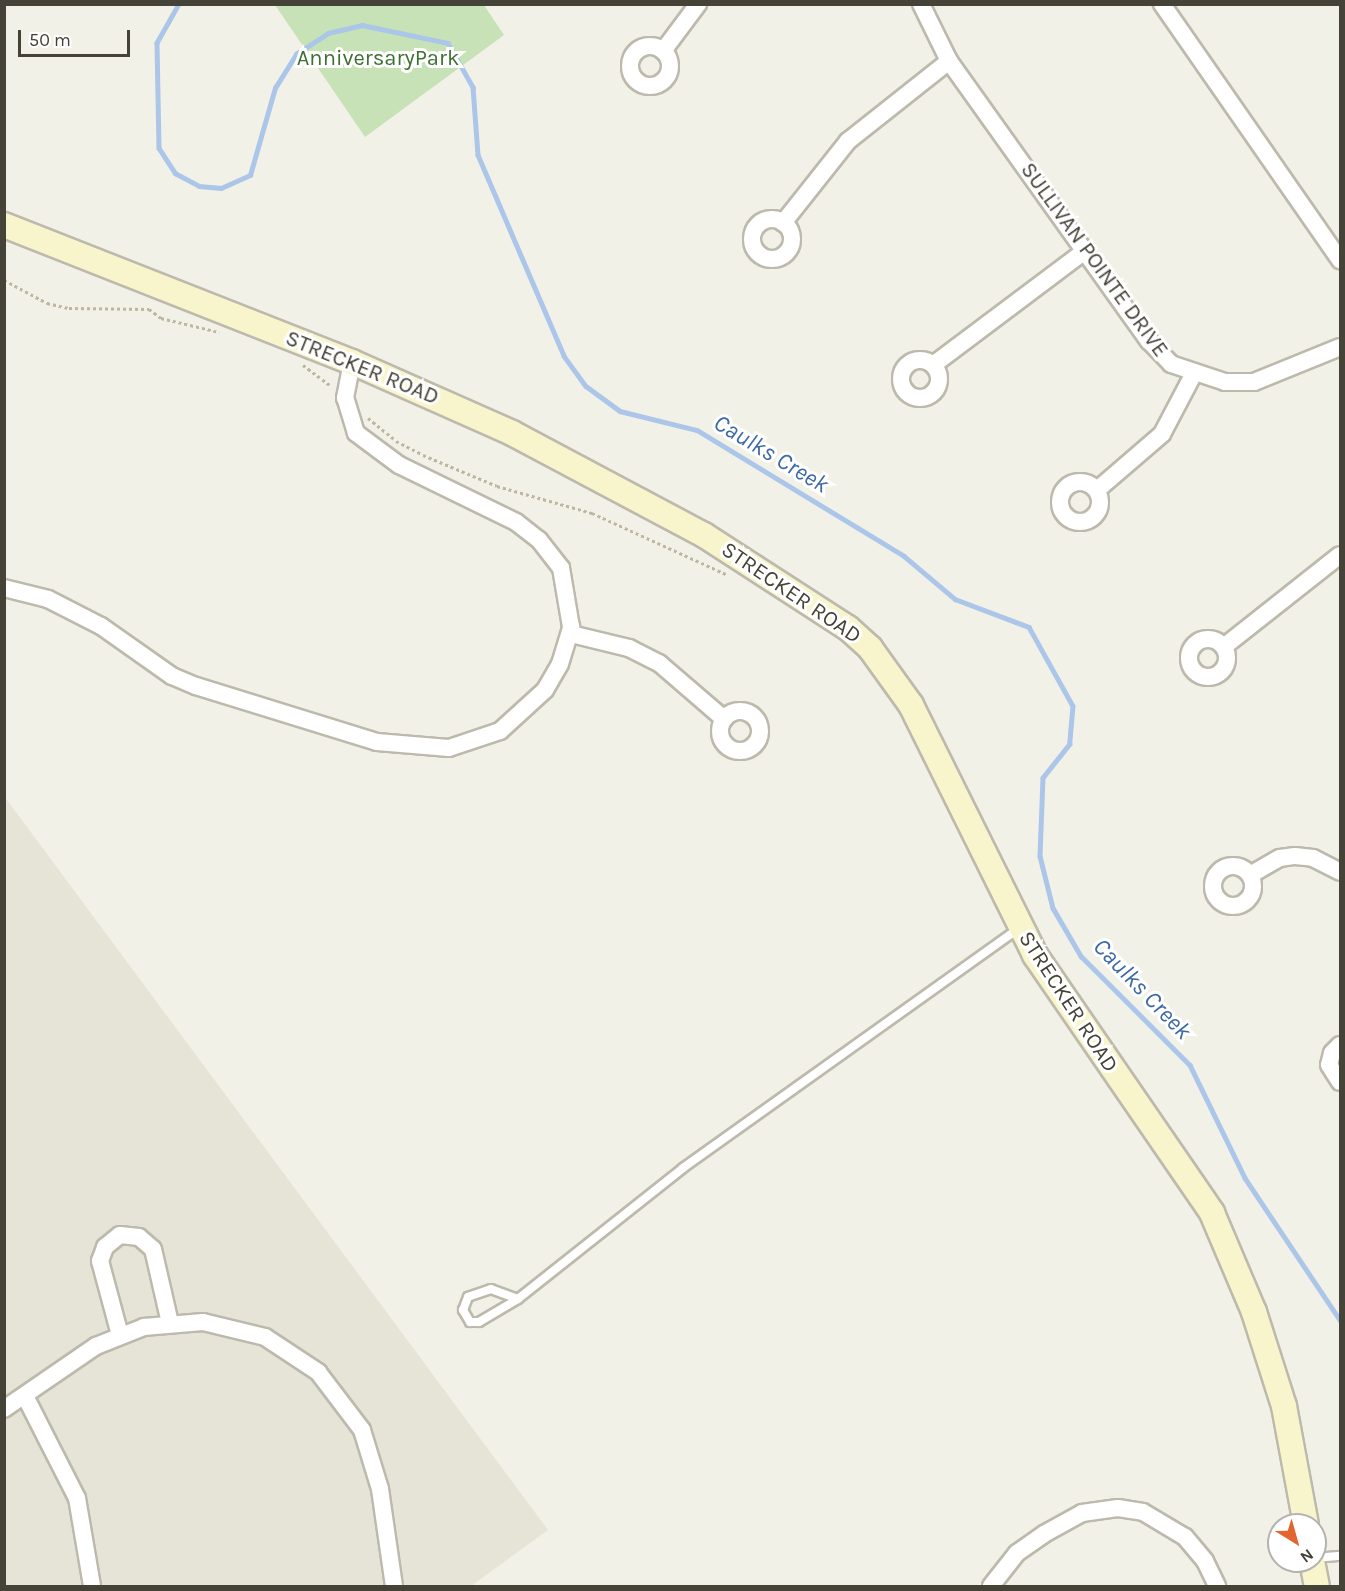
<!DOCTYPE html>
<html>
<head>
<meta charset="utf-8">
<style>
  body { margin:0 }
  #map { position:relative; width:1345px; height:1591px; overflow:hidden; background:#f2f1e8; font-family:Karla,sans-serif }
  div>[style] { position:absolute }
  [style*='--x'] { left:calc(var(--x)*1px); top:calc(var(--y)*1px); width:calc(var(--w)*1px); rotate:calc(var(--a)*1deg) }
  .residential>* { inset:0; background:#e6e3d7 }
  .green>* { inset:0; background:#c7e2b6 }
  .stream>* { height:4.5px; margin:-2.25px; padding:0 2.25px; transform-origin:2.25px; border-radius:2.25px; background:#abc6e8 }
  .path>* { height:3px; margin-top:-1.5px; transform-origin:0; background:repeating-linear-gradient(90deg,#bdb79f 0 3px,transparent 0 6px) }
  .roads { filter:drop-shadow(2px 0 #bdb9ac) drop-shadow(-2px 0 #bdb9ac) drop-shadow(0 2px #bdb9ac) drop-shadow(0 -2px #bdb9ac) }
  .lane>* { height:8px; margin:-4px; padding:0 4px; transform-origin:4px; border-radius:4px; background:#fff }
  .street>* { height:16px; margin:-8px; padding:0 8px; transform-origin:8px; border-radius:8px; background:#fff }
  .street>.ring { margin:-8px; padding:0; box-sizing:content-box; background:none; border:16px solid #fff; border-radius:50% }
  .secondary>* { height:24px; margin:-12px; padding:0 12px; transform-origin:12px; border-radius:12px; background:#f8f5cc }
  span { translate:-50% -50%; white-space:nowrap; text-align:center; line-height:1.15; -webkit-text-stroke:6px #fff; paint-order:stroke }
  .park-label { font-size:22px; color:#3f7031 }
  .street-label { font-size:22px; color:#454238 }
  .water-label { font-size:24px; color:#3d69a5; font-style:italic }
  .frame { position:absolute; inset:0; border:6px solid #454238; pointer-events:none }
  .north { position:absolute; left:1267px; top:1513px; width:60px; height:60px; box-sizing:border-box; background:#fff; border:2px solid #b5b3af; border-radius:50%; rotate:143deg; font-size:16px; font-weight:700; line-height:24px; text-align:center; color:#454238 }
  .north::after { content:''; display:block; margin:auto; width:21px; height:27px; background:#e26630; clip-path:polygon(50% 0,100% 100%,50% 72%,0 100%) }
  .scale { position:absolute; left:18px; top:30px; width:112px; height:27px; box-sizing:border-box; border:3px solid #454238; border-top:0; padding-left:8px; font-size:18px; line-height:21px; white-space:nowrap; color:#454238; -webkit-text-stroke:4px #fff; paint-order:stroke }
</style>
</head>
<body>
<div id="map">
  <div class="residential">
    <div style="clip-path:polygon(4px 796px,548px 1530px,471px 1586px,5px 1586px)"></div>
  </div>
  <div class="green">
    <div style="clip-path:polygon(275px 5px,484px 5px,504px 35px,365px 137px)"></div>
  </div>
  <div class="stream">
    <div style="--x:179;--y:4;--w:45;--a:119.4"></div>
    <div style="--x:157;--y:43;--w:105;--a:88.9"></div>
    <div style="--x:159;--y:148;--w:30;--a:57"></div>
    <div style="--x:175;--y:173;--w:27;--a:28"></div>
    <div style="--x:199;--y:186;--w:22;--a:5"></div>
    <div style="--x:221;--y:188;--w:32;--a:-24"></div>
    <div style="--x:250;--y:175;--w:91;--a:-74"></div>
    <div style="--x:275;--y:88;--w:40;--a:-58"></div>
    <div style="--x:296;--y:54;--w:38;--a:-33"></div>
    <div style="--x:328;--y:33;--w:35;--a:-13"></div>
    <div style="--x:362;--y:25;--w:88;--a:11.8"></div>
    <div style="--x:448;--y:43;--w:51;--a:60.4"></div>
    <div style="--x:473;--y:87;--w:68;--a:85.8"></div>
    <div style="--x:478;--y:155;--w:219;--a:66.8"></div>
    <div style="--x:564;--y:356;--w:37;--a:54"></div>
    <div style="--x:586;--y:386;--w:42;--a:36.3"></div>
    <div style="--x:620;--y:411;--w:79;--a:13.9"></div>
    <div style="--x:697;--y:430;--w:242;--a:31.3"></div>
    <div style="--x:904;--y:556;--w:67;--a:40.1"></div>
    <div style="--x:955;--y:599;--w:79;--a:20.7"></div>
    <div style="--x:1029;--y:627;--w:90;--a:60.9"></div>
    <div style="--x:1073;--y:706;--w:38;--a:95"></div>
    <div style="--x:1070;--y:744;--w:43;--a:128.5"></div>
    <div style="--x:1043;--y:778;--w:78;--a:92.2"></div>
    <div style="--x:1040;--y:856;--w:54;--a:76"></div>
    <div style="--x:1053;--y:908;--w:56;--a:59.7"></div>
    <div style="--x:1081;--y:956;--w:154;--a:45"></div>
    <div style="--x:1190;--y:1065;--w:126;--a:64"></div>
    <div style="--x:1245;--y:1178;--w:171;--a:56.2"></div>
  </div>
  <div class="path">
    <div style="--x:4;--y:280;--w:49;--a:28.1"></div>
    <div style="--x:47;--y:303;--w:23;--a:13"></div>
    <div style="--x:69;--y:308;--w:80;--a:0.7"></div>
    <div style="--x:149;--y:309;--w:15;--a:37"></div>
    <div style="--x:161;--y:318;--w:60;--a:13.6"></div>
    <div style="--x:303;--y:365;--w:35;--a:37"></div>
    <div style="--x:368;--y:418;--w:36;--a:39"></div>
    <div style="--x:396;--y:441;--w:30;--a:27"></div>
    <div style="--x:423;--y:455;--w:80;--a:22.7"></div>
    <div style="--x:497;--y:486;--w:99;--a:15.9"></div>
    <div style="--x:592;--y:513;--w:149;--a:24.5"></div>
  </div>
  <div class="roads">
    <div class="lane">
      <div style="--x:518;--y:1299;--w:29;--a:-160"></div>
      <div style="--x:491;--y:1289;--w:24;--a:161"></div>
      <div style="--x:468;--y:1297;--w:14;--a:111"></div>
      <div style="--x:463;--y:1310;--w:14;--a:60"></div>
      <div style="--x:470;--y:1322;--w:9;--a:0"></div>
      <div style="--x:479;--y:1322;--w:45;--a:-30.5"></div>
      <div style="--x:518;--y:1299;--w:211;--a:-38.4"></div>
      <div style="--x:683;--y:1168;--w:413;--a:-35.5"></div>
      <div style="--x:1315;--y:1558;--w:25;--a:-5"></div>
    </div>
    <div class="street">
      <div style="--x:921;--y:4;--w:64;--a:63.8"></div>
      <div style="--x:949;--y:61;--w:344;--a:54.5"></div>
      <div style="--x:1149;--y:341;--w:32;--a:46"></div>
      <div style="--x:1171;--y:364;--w:57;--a:18.4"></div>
      <div style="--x:1225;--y:382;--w:29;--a:0"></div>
      <div style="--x:1254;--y:382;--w:93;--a:-22.1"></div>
      <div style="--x:1162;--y:4;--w:312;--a:55.2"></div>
      <div class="ring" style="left:630px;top:46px;width:24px;height:24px"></div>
      <div style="--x:663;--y:51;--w:59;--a:-53.3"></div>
      <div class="ring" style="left:752px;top:219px;width:24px;height:24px"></div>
      <div style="--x:783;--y:223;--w:105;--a:-51.6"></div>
      <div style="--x:848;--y:141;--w:129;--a:-38.4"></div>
      <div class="ring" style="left:901px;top:360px;width:22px;height:22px"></div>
      <div style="--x:933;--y:365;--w:190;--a:-36.9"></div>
      <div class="ring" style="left:1060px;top:482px;width:24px;height:24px"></div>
      <div style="--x:1097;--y:490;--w:86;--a:-40.7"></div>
      <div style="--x:1162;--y:434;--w:67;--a:-62.3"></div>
      <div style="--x:4;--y:588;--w:45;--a:14"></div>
      <div style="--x:48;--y:599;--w:59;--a:27"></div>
      <div style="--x:101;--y:626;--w:87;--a:35.2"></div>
      <div style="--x:172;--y:676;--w:26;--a:23"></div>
      <div style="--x:196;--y:686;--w:189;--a:17.2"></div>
      <div style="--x:377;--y:742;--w:72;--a:4.8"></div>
      <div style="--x:449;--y:748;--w:54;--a:-18.4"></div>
      <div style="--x:500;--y:731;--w:61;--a:-42.3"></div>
      <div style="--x:545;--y:690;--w:30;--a:-60"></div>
      <div style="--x:560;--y:664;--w:39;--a:-73"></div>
      <div style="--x:571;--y:627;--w:60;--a:-99.6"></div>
      <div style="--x:561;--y:568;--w:36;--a:-128"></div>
      <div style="--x:539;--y:540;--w:29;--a:-142"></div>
      <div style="--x:516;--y:522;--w:130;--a:-154"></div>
      <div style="--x:399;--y:465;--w:54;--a:-143.3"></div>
      <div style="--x:356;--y:433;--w:37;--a:-107"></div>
      <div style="--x:345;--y:398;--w:37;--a:-79"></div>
      <div style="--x:571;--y:634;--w:60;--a:13.6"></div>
      <div style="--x:629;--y:648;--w:34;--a:27"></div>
      <div style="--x:659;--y:663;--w:86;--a:40.7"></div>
      <div class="ring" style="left:1189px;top:639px;width:22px;height:22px"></div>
      <div style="--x:1226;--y:645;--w:145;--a:-38.3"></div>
      <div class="ring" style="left:720px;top:711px;width:24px;height:24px"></div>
      <div class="ring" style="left:1213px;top:866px;width:24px;height:24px"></div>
      <div style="--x:1250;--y:875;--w:34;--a:-30"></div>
      <div style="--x:1280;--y:858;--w:15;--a:-8"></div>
      <div style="--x:1295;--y:856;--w:18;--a:6"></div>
      <div style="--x:1313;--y:858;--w:30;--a:27"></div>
      <div style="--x:1340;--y:1045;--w:11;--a:135"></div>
      <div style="--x:1332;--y:1053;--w:12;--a:104"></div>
      <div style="--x:1329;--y:1065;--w:20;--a:57"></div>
      <div style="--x:120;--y:1335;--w:77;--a:-105.1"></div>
      <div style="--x:100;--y:1261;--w:15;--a:-70"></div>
      <div style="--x:105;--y:1247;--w:19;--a:-39"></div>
      <div style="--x:120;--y:1235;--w:19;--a:6"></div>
      <div style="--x:139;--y:1237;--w:18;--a:41"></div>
      <div style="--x:153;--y:1249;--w:76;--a:77.1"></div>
      <div style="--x:26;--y:1398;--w:112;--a:63"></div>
      <div style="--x:77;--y:1498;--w:89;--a:80.3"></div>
      <div style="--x:4;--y:1409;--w:112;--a:-34.4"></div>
      <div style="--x:96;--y:1346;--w:52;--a:-21.6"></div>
      <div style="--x:144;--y:1327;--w:59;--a:-4.8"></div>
      <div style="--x:203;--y:1322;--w:64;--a:13.6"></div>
      <div style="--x:265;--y:1337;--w:64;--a:33.4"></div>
      <div style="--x:318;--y:1372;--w:73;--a:52.8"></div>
      <div style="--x:362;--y:1430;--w:62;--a:73"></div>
      <div style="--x:380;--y:1489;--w:98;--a:81.8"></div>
      <div style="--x:991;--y:1586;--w:42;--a:-51.8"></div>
      <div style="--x:1017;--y:1553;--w:33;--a:-35"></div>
      <div style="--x:1044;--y:1534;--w:43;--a:-28.9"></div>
      <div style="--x:1082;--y:1513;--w:36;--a:-8"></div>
      <div style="--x:1118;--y:1508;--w:25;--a:9"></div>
      <div style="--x:1143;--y:1512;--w:49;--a:30.8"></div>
      <div style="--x:1185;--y:1537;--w:31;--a:50"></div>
      <div style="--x:1205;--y:1561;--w:28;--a:64"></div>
    </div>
    <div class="secondary">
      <div style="--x:4;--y:225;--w:374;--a:21.5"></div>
      <div style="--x:352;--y:362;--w:175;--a:23.9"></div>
      <div style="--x:512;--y:433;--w:217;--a:28"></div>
      <div style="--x:704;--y:535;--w:171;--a:32.9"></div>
      <div style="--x:848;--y:628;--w:30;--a:42"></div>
      <div style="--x:870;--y:648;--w:70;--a:54.3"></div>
      <div style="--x:911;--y:705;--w:279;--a:63.6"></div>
      <div style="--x:1035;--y:955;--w:313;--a:55.5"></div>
      <div style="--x:1212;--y:1213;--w:108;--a:67"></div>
      <div style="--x:1254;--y:1312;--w:99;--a:72.3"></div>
      <div style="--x:1284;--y:1406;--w:121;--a:79.5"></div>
      <div style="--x:1312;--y:1561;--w:25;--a:79"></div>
    </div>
  </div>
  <div class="park-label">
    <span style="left:378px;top:59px">AnniversaryPark</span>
  </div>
  <div class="street-label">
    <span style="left:1094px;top:260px;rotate:54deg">SULLIVAN POINTE DRIVE</span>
    <span style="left:362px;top:368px;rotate:22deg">STRECKER ROAD</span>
    <span style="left:791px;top:593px;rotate:34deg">STRECKER ROAD</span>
    <span style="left:1068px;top:1002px;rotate:57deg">STRECKER ROAD</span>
  </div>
  <div class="water-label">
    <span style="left:771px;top:454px;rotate:31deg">Caulks Creek</span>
    <span style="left:1142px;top:989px;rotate:46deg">Caulks Creek</span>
  </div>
  <div class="frame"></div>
  <div class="north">N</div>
  <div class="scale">50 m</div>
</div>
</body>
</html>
